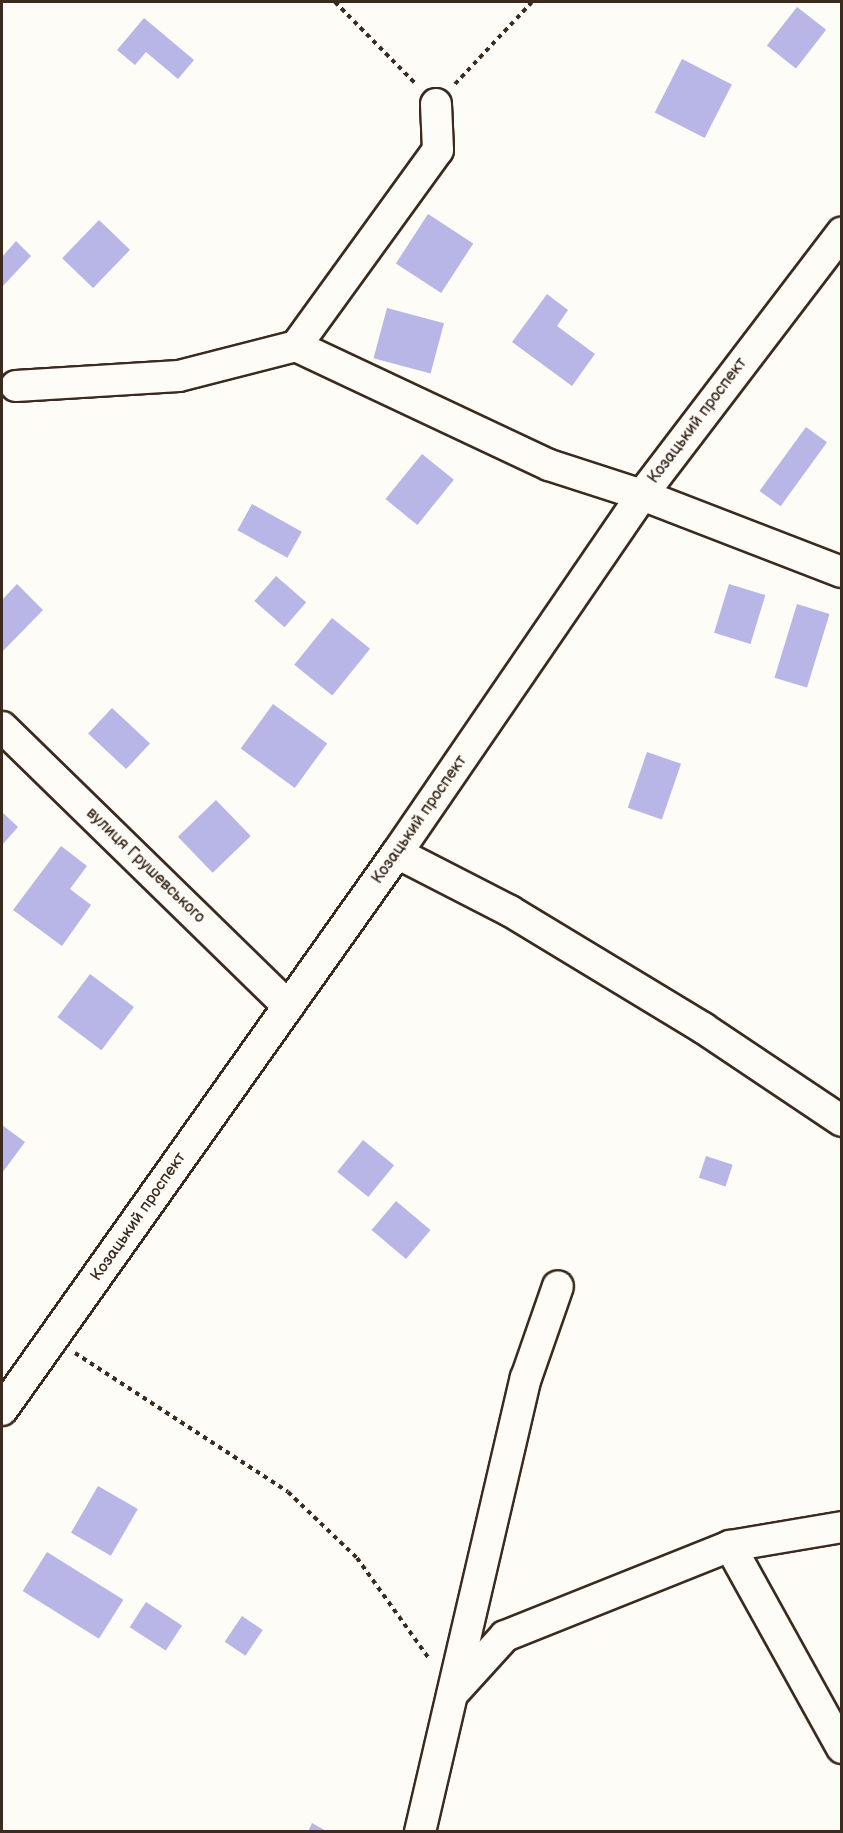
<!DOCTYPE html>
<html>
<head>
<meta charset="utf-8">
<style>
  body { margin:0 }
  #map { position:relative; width:843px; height:1833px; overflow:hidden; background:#fdfcf7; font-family:"Balsamiq Sans",sans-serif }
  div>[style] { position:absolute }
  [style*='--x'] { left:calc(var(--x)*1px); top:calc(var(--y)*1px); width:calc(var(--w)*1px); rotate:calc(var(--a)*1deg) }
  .building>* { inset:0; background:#b8b5e7; transform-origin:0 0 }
  .path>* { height:4px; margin-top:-2px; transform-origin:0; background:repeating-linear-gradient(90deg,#3b2a1e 0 4.5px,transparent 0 9px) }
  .roads { filter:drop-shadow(2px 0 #3b2a1e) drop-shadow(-2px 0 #3b2a1e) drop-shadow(0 2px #3b2a1e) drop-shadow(0 -2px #3b2a1e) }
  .minor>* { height:30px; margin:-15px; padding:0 15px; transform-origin:15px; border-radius:15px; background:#fdfcf7 }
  span { translate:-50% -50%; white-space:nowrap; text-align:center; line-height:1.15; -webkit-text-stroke:4.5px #fdfcf7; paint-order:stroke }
  .street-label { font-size:16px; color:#3b2a1e }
  .frame { position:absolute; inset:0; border:3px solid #3b2a1e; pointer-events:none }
</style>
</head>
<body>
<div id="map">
  <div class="building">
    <div style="left:797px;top:7px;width:37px;height:49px;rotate:38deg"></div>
    <div style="clip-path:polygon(144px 18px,194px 60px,178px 79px,146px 52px,135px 65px,117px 50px)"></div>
    <div style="left:682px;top:59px;width:56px;height:60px;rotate:27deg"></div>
    <div style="left:428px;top:214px;width:54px;height:59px;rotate:33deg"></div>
    <div style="left:99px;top:220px;width:43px;height:53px;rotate:44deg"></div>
    <div style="clip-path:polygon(16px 241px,31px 256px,2px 287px,2px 257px)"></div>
    <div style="clip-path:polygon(547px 294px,568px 310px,557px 326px,595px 354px,572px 386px,512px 342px)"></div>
    <div style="left:387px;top:308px;width:59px;height:52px;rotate:15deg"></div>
    <div style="left:806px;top:427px;width:26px;height:79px;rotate:36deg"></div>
    <div style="left:422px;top:454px;width:41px;height:58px;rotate:39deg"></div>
    <div style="left:252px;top:504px;width:57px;height:30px;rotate:29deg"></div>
    <div style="left:276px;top:576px;width:40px;height:33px;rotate:41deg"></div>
    <div style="clip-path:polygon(17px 584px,43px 610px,2px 652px,2px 600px)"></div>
    <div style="left:729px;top:584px;width:38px;height:51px;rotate:17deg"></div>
    <div style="left:797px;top:604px;width:34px;height:77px;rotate:17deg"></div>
    <div style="left:332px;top:618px;width:49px;height:60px;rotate:39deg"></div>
    <div style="left:273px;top:704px;width:67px;height:55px;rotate:36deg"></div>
    <div style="left:112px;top:708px;width:52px;height:35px;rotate:43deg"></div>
    <div style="left:647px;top:752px;width:36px;height:59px;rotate:19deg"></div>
    <div style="left:216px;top:800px;width:50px;height:53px;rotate:46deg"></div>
    <div style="clip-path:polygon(2px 812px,18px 827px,2px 845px)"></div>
    <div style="clip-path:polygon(61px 846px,87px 866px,70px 889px,91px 905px,62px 946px,13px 910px)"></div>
    <div style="left:90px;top:974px;width:55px;height:54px;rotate:37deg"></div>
    <div style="clip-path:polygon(2px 1125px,25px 1142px,2px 1173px)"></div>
    <div style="left:363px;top:1140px;width:40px;height:41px;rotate:39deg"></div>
    <div style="left:706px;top:1156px;width:28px;height:23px;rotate:18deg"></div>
    <div style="left:396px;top:1201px;width:45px;height:38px;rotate:40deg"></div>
    <div style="left:98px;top:1486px;width:46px;height:54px;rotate:30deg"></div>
    <div style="left:47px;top:1552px;width:90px;height:46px;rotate:32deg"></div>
    <div style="left:146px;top:1602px;width:43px;height:30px;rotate:33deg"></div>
    <div style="left:242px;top:1616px;width:25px;height:31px;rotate:34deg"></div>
    <div style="clip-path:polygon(312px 1823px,328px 1832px,308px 1832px)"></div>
  </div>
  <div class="path">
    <div style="--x:335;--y:2;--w:115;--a:45.4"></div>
    <div style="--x:455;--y:84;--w:112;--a:-46.8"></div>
    <div style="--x:75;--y:1353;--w:254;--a:33.1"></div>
    <div style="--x:288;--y:1492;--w:95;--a:43.7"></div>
    <div style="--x:357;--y:1558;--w:125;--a:54.4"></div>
  </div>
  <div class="roads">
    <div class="minor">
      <div style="--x:296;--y:346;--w:242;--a:-54.1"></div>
      <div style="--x:438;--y:150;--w:46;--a:-92.5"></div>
      <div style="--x:16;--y:386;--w:163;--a:-3.5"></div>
      <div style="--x:179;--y:376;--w:121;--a:-14.4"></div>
      <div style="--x:296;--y:346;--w:280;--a:25.2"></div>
      <div style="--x:549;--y:465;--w:98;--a:17.9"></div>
      <div style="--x:642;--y:495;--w:214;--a:21.1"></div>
      <div style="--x:2;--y:727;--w:400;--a:44.3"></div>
      <div style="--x:397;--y:853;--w:127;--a:27.2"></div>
      <div style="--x:510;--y:911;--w:226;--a:31.2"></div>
      <div style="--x:703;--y:1028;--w:167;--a:33.8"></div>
      <div style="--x:2;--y:1410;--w:683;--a:-54.66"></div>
      <div style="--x:397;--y:853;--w:434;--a:-55.6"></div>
      <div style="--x:642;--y:495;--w:330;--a:-52.7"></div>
      <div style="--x:730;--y:1546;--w:231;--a:61"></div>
      <div style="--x:455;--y:1691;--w:74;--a:-47.7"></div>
      <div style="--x:505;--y:1636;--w:242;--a:-21.8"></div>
      <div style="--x:730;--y:1546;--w:114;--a:-9.6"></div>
      <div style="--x:420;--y:1832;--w:466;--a:-76.9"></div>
      <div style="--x:526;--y:1378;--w:97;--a:-70.8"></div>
    </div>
  </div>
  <div class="street-label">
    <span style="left:698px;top:421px;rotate:-53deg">Козацький проспект</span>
    <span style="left:420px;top:820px;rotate:-55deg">Козацький проспект</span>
    <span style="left:145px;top:866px;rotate:44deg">вулиця Грушевського</span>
    <span style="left:139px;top:1217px;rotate:-55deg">Козацький проспект</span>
  </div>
  <div class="frame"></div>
</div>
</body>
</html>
